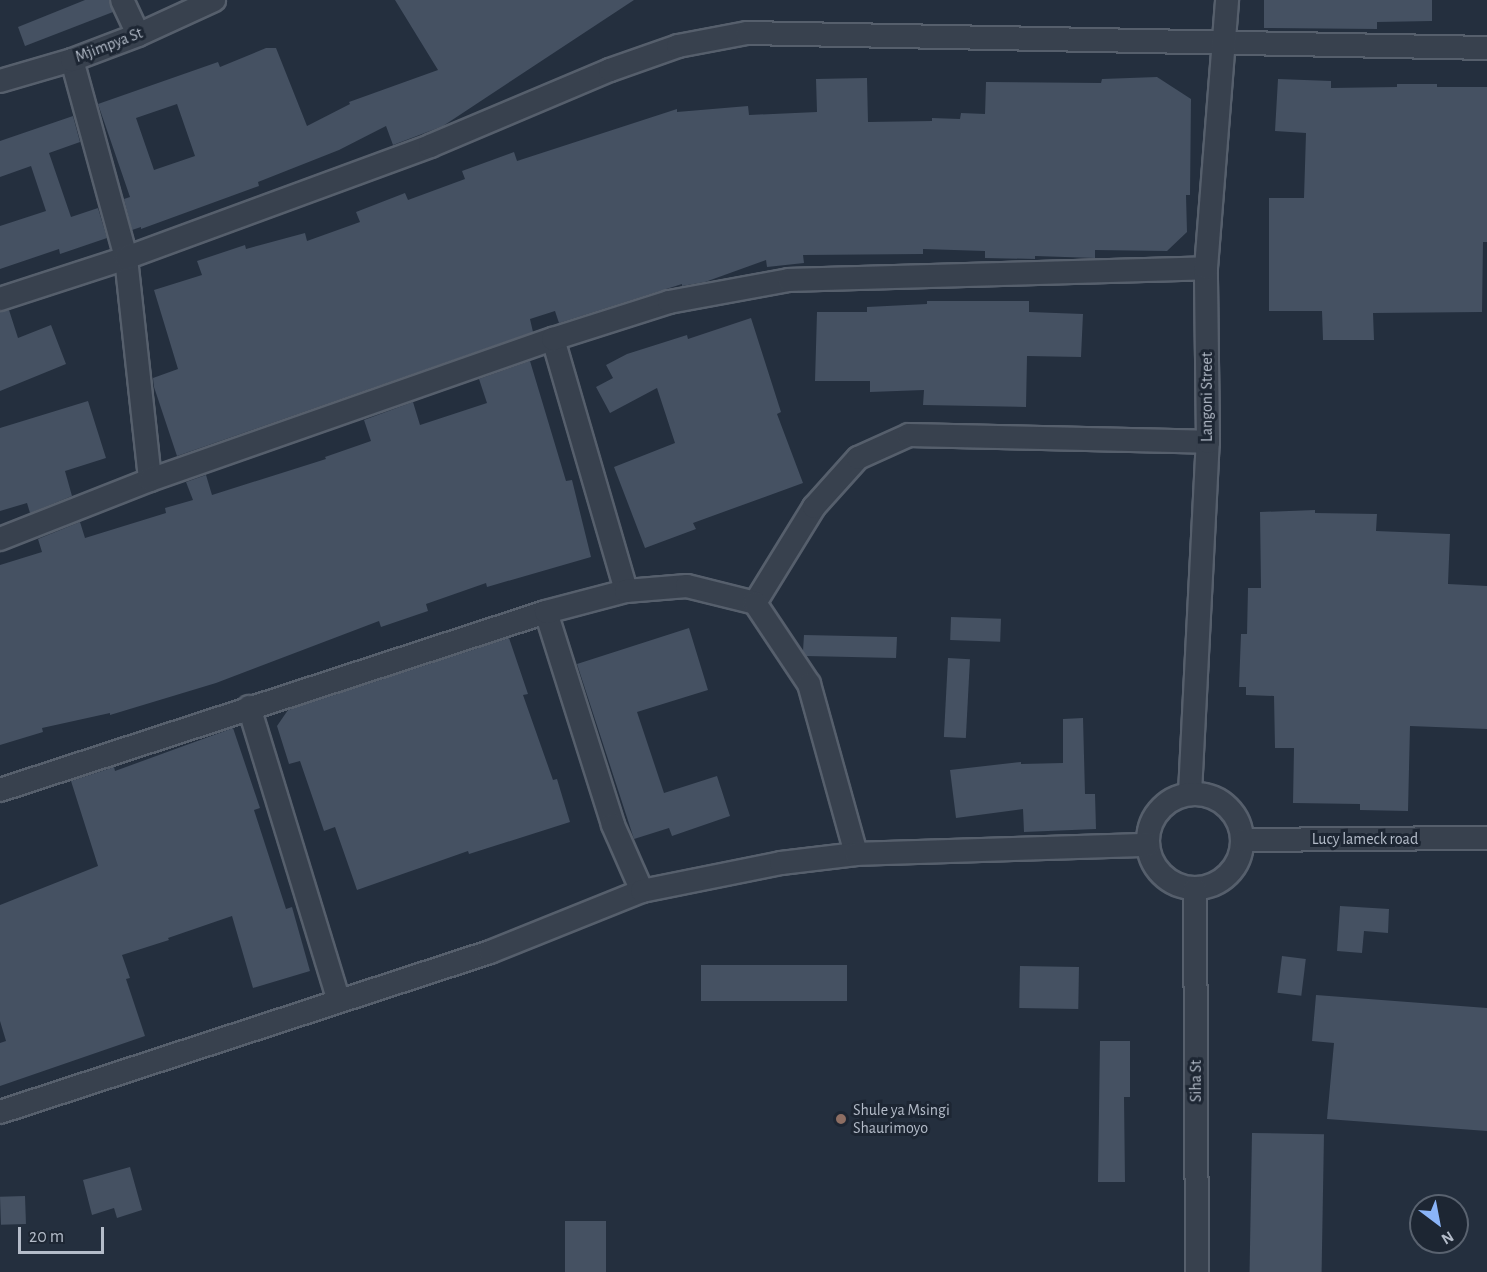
<!DOCTYPE html>
<html>
<head>
<meta charset="utf-8">
<style>
  body { margin:0 }
  #map { position:relative; width:1487px; height:1272px; overflow:hidden; background:#242f3e; font-family:"Alegreya Sans",sans-serif }
  div>[style] { position:absolute }
  [style*='--x'] { left:calc(var(--x)*1px); top:calc(var(--y)*1px); width:calc(var(--w)*1px); rotate:calc(var(--a)*1deg) }
  .building>* { inset:0; background:#455162; transform-origin:0 0 }
  .roads { filter:drop-shadow(2px 0 #565f6c) drop-shadow(-2px 0 #565f6c) drop-shadow(0 2px #565f6c) drop-shadow(0 -2px #565f6c) }
  .street>* { height:22px; margin:-11px; padding:0 11px; transform-origin:11px; border-radius:11px; background:#38414e }
  .street>.ring { margin:-11px; padding:0; box-sizing:content-box; background:none; border:22px solid #38414e; border-radius:50% }
  .dots>* { width:16px; height:16px; translate:-50% -50%; box-sizing:border-box; border:3px solid #1d2633; border-radius:50% }
  span { translate:-50% -50%; white-space:nowrap; text-align:center; line-height:1.15; -webkit-text-stroke:6px #1d2633; paint-order:stroke }
  .street-label { font-size:16px; color:#b4bcc9 }
  .poi-label { font-size:16px; color:#b4bcc9 }
  .left { translate:0 -50%; text-align:left }
  .north { position:absolute; left:1409px; top:1194px; width:60px; height:60px; box-sizing:border-box; background:#1d2633; border:2px solid #59626f; border-radius:50%; rotate:148deg; font-size:16px; font-weight:700; line-height:24px; text-align:center; color:#b4bcc9 }
  .north::after { content:''; display:block; margin:auto; width:21px; height:27px; background:#8ab4f8; clip-path:polygon(50% 0,100% 100%,50% 72%,0 100%) }
  .scale { position:absolute; left:18px; top:1227px; width:86px; height:27px; box-sizing:border-box; border:3px solid #b4bcc9; border-top:0; padding-left:8px; font-size:18px; line-height:21px; white-space:nowrap; color:#b4bcc9; -webkit-text-stroke:4px #1d2633; paint-order:stroke }
</style>
</head>
<body>
<div id="map">
  <div class="building">
    <div style="clip-path:polygon(85px 0,109px 0,113px 12px,25px 46px,18px 27px)"></div>
    <div style="clip-path:polygon(evenodd,395px 0,634px 0,443px 126px,393px 145px,386px 126px,339px 150px,258px 182px,259px 186px,141px 229px,141px 227px,132px 230px,124px 199px,130px 197px,98px 104px,218px 62px,220px 67px,266px 48px,276px 48px,307px 126px,350px 104px,349px 102px,438px 70px,395px 0,177px 104px,195px 156px,154px 170px,136px 118px,177px 104px)"></div>
    <div style="clip-path:polygon(1264px 0,1432px 0,1432px 21px,1377px 22px,1377px 29px,1264px 28px)"></div>
    <div style="clip-path:polygon(1157px 77px,1191px 99px,1190px 195px,1186px 195px,1187px 232px,1167px 251px,1095px 250px,1095px 258px,1035px 256px,1035px 259px,985px 258px,985px 251px,923px 249px,923px 254px,803px 255px,804px 263px,767px 267px,766px 260px,705px 282px,682px 286px,682px 284px,559px 323px,555px 311px,530px 319px,533px 332px,177px 456px,154px 387px,153px 378px,178px 369px,154px 290px,202px 275px,197px 261px,245px 245px,246px 249px,305px 233px,307px 241px,360px 222px,356px 212px,405px 193px,408px 200px,465px 179px,462px 171px,514px 152px,517px 161px,677px 109px,677px 112px,748px 106px,749px 115px,817px 112px,816px 79px,867px 78px,868px 122px,932px 121px,932px 118px,960px 119px,961px 113px,985px 114px,986px 82px,1101px 83px,1102px 79px)"></div>
    <div style="clip-path:polygon(1278px 79px,1331px 81px,1331px 88px,1397px 87px,1397px 84px,1437px 84px,1437px 87px,1487px 87px,1487px 242px,1483px 242px,1482px 312px,1373px 313px,1374px 340px,1323px 340px,1322px 311px,1269px 311px,1269px 198px,1304px 198px,1306px 133px,1275px 131px)"></div>
    <div style="clip-path:polygon(73px 116px,80px 142px,49px 153px,71px 217px,98px 208px,107px 238px,60px 254px,59px 249px,0 269px,0 226px,46px 211px,31px 166px,0 177px,0 141px)"></div>
    <div style="clip-path:polygon(927px 301px,1029px 301px,1029px 312px,1083px 314px,1081px 357px,1027px 356px,1026px 407px,923px 405px,924px 390px,870px 392px,870px 381px,815px 381px,817px 312px,867px 312px,867px 307px,927px 304px)"></div>
    <div style="clip-path:polygon(9px 310px,18px 338px,51px 325px,66px 364px,0 391px,0 312px)"></div>
    <div style="clip-path:polygon(751px 318px,781px 412px,777px 414px,803px 483px,693px 523px,696px 529px,645px 548px,614px 467px,675px 443px,657px 388px,610px 413px,596px 387px,613px 378px,606px 365px,627px 354px,687px 335px,688px 339px)"></div>
    <div style="clip-path:polygon(530px 361px,566px 481px,572px 480px,591px 557px,487px 587px,486px 583px,426px 604px,428px 611px,381px 627px,379px 621px,216px 683px,110px 715px,110px 713px,42px 728px,43px 732px,0 745px,0 565px,42px 552px,38px 539px,80px 522px,85px 538px,166px 513px,165px 508px,193px 500px,186px 482px,206px 475px,212px 495px,326px 459px,325px 457px,371px 441px,364px 420px,413px 402px,420px 425px,487px 403px,479px 379px)"></div>
    <div style="clip-path:polygon(88px 401px,106px 458px,65px 471px,72px 496px,30px 513px,27px 503px,0 511px,0 428px)"></div>
    <div style="clip-path:polygon(1315px 510px,1315px 513px,1377px 514px,1376px 531px,1450px 534px,1448px 584px,1487px 586px,1487px 729px,1410px 726px,1408px 811px,1360px 810px,1360px 804px,1293px 803px,1294px 748px,1275px 748px,1274px 696px,1246px 695px,1246px 687px,1239px 687px,1241px 634px,1247px 634px,1248px 588px,1261px 588px,1260px 512px)"></div>
    <div style="left:951px;top:617px;width:50px;height:23px;rotate:2deg"></div>
    <div style="clip-path:polygon(689px 628px,708px 690px,637px 712px,664px 793px,717px 776px,730px 816px,672px 836px,669px 828px,634px 839px,577px 664px)"></div>
    <div style="clip-path:polygon(804px 635px,897px 637px,896px 658px,806px 656px,803px 651px)"></div>
    <div style="clip-path:polygon(509px 638px,528px 694px,523px 695px,553px 780px,557px 779px,570px 822px,469px 854px,468px 851px,357px 890px,335px 827px,324px 831px,300px 761px,289px 764px,277px 726px,288px 710px)"></div>
    <div style="left:948px;top:658px;width:22px;height:79px;rotate:3deg"></div>
    <div style="clip-path:polygon(1083px 718px,1085px 794px,1095px 794px,1096px 829px,1024px 832px,1023px 809px,956px 818px,950px 770px,1021px 762px,1021px 764px,1063px 763px,1063px 719px)"></div>
    <div style="clip-path:polygon(233px 728px,260px 808px,254px 810px,286px 909px,292px 907px,310px 971px,253px 988px,232px 916px,168px 938px,169px 940px,122px 955px,130px 978px,126px 979px,145px 1036px,0 1086px,0 1043px,6px 1041px,0 1021px,0 905px,98px 866px,71px 781px,114px 767px,115px 771px)"></div>
    <div style="clip-path:polygon(1340px 906px,1389px 909px,1388px 933px,1364px 931px,1362px 953px,1337px 951px)"></div>
    <div style="left:1282px;top:956px;width:24px;height:37px;rotate:7deg"></div>
    <div style="left:701px;top:965px;width:146px;height:36px"></div>
    <div style="left:1020px;top:966px;width:59px;height:42px;rotate:1deg"></div>
    <div style="clip-path:polygon(1316px 995px,1487px 1008px,1487px 1131px,1327px 1119px,1334px 1043px,1312px 1041px)"></div>
    <div style="clip-path:polygon(1100px 1041px,1130px 1041px,1130px 1097px,1124px 1097px,1125px 1182px,1098px 1182px)"></div>
    <div style="left:1252px;top:1133px;width:72px;height:139px;rotate:1deg"></div>
    <div style="clip-path:polygon(130px 1167px,142px 1210px,117px 1218px,114px 1208px,92px 1215px,83px 1180px)"></div>
    <div style="left:25px;top:1196px;width:28px;height:25px;rotate:88deg"></div>
    <div style="left:565px;top:1221px;width:41px;height:51px"></div>
  </div>
  <div class="roads">
    <div class="street">
      <div style="--x:122;--y:0;--w:38;--a:65"></div>
      <div style="--x:72;--y:60;--w:205;--a:74.7"></div>
      <div style="--x:126;--y:258;--w:223;--a:83.8"></div>
      <div style="--x:0;--y:81;--w:75;--a:-16.3"></div>
      <div style="--x:72;--y:60;--w:71;--a:-20.7"></div>
      <div style="--x:138;--y:35;--w:84;--a:-24.7"></div>
      <div style="--x:0;--y:299;--w:133;--a:-18"></div>
      <div style="--x:126;--y:258;--w:324;--a:-20.2"></div>
      <div style="--x:430;--y:146;--w:195;--a:-22.9"></div>
      <div style="--x:610;--y:70;--w:72;--a:-19.4"></div>
      <div style="--x:678;--y:46;--w:70;--a:-10.7"></div>
      <div style="--x:747;--y:33;--w:740;--a:1.16"></div>
      <div style="--x:553;--y:339;--w:262;--a:73.8"></div>
      <div style="--x:0;--y:539;--w:161;--a:-21.5"></div>
      <div style="--x:150;--y:480;--w:427;--a:-19.3"></div>
      <div style="--x:553;--y:339;--w:122;--a:-17.7"></div>
      <div style="--x:669;--y:302;--w:122;--a:-10.4"></div>
      <div style="--x:789;--y:280;--w:417;--a:-1.6"></div>
      <div style="--x:755;--y:603;--w:113;--a:-58.4"></div>
      <div style="--x:814;--y:507;--w:66;--a:-48.1"></div>
      <div style="--x:858;--y:458;--w:56;--a:-24.3"></div>
      <div style="--x:909;--y:435;--w:299;--a:1.3"></div>
      <div style="--x:546;--y:612;--w:223;--a:72.5"></div>
      <div style="--x:613;--y:825;--w:72;--a:66.3"></div>
      <div style="--x:249;--y:707;--w:307;--a:73"></div>
      <div style="--x:0;--y:790;--w:574;--a:-18.06"></div>
      <div style="--x:546;--y:612;--w:83;--a:-14.7"></div>
      <div style="--x:626;--y:591;--w:61;--a:-4.7"></div>
      <div style="--x:687;--y:586;--w:70;--a:14"></div>
      <div style="--x:755;--y:603;--w:97;--a:56.3"></div>
      <div style="--x:809;--y:684;--w:176;--a:74.5"></div>
      <div style="--x:1190;--y:793;--w:351;--a:-87.1"></div>
      <div style="--x:1208;--y:442;--w:174;--a:-90.7"></div>
      <div style="--x:1206;--y:268;--w:269;--a:-85.5"></div>
      <div class="ring" style="left:1148px;top:794px;width:72px;height:72px"></div>
      <div style="--x:1244;--y:840;--w:243;--a:-0.5"></div>
      <div style="--x:1195;--y:889;--w:383;--a:89.7"></div>
      <div style="--x:0;--y:1112;--w:515;--a:-18.08"></div>
      <div style="--x:490;--y:952;--w:164;--a:-21.9"></div>
      <div style="--x:642;--y:891;--w:142;--a:-11.4"></div>
      <div style="--x:781;--y:863;--w:76;--a:-6.8"></div>
      <div style="--x:856;--y:854;--w:291;--a:-1.8"></div>
    </div>
  </div>
  <div class="dots">
    <div style="left:841px;top:1119px;background:#8d6e63"></div>
  </div>
  <div class="street-label">
    <span style="left:109px;top:45px;rotate:-21deg">Mjimpya St</span>
    <span style="left:1207px;top:397px;rotate:-90deg">Langoni Street</span>
    <span style="left:1365px;top:839px">Lucy lameck road</span>
    <span style="left:1196px;top:1081px;rotate:-90deg">Siha St</span>
  </div>
  <div class="poi-label">
    <span class="left" style="left:853px;top:1119px">Shule ya Msingi<br>Shaurimoyo</span>
  </div>
  <div class="north">N</div>
  <div class="scale">20 m</div>
</div>
</body>
</html>
